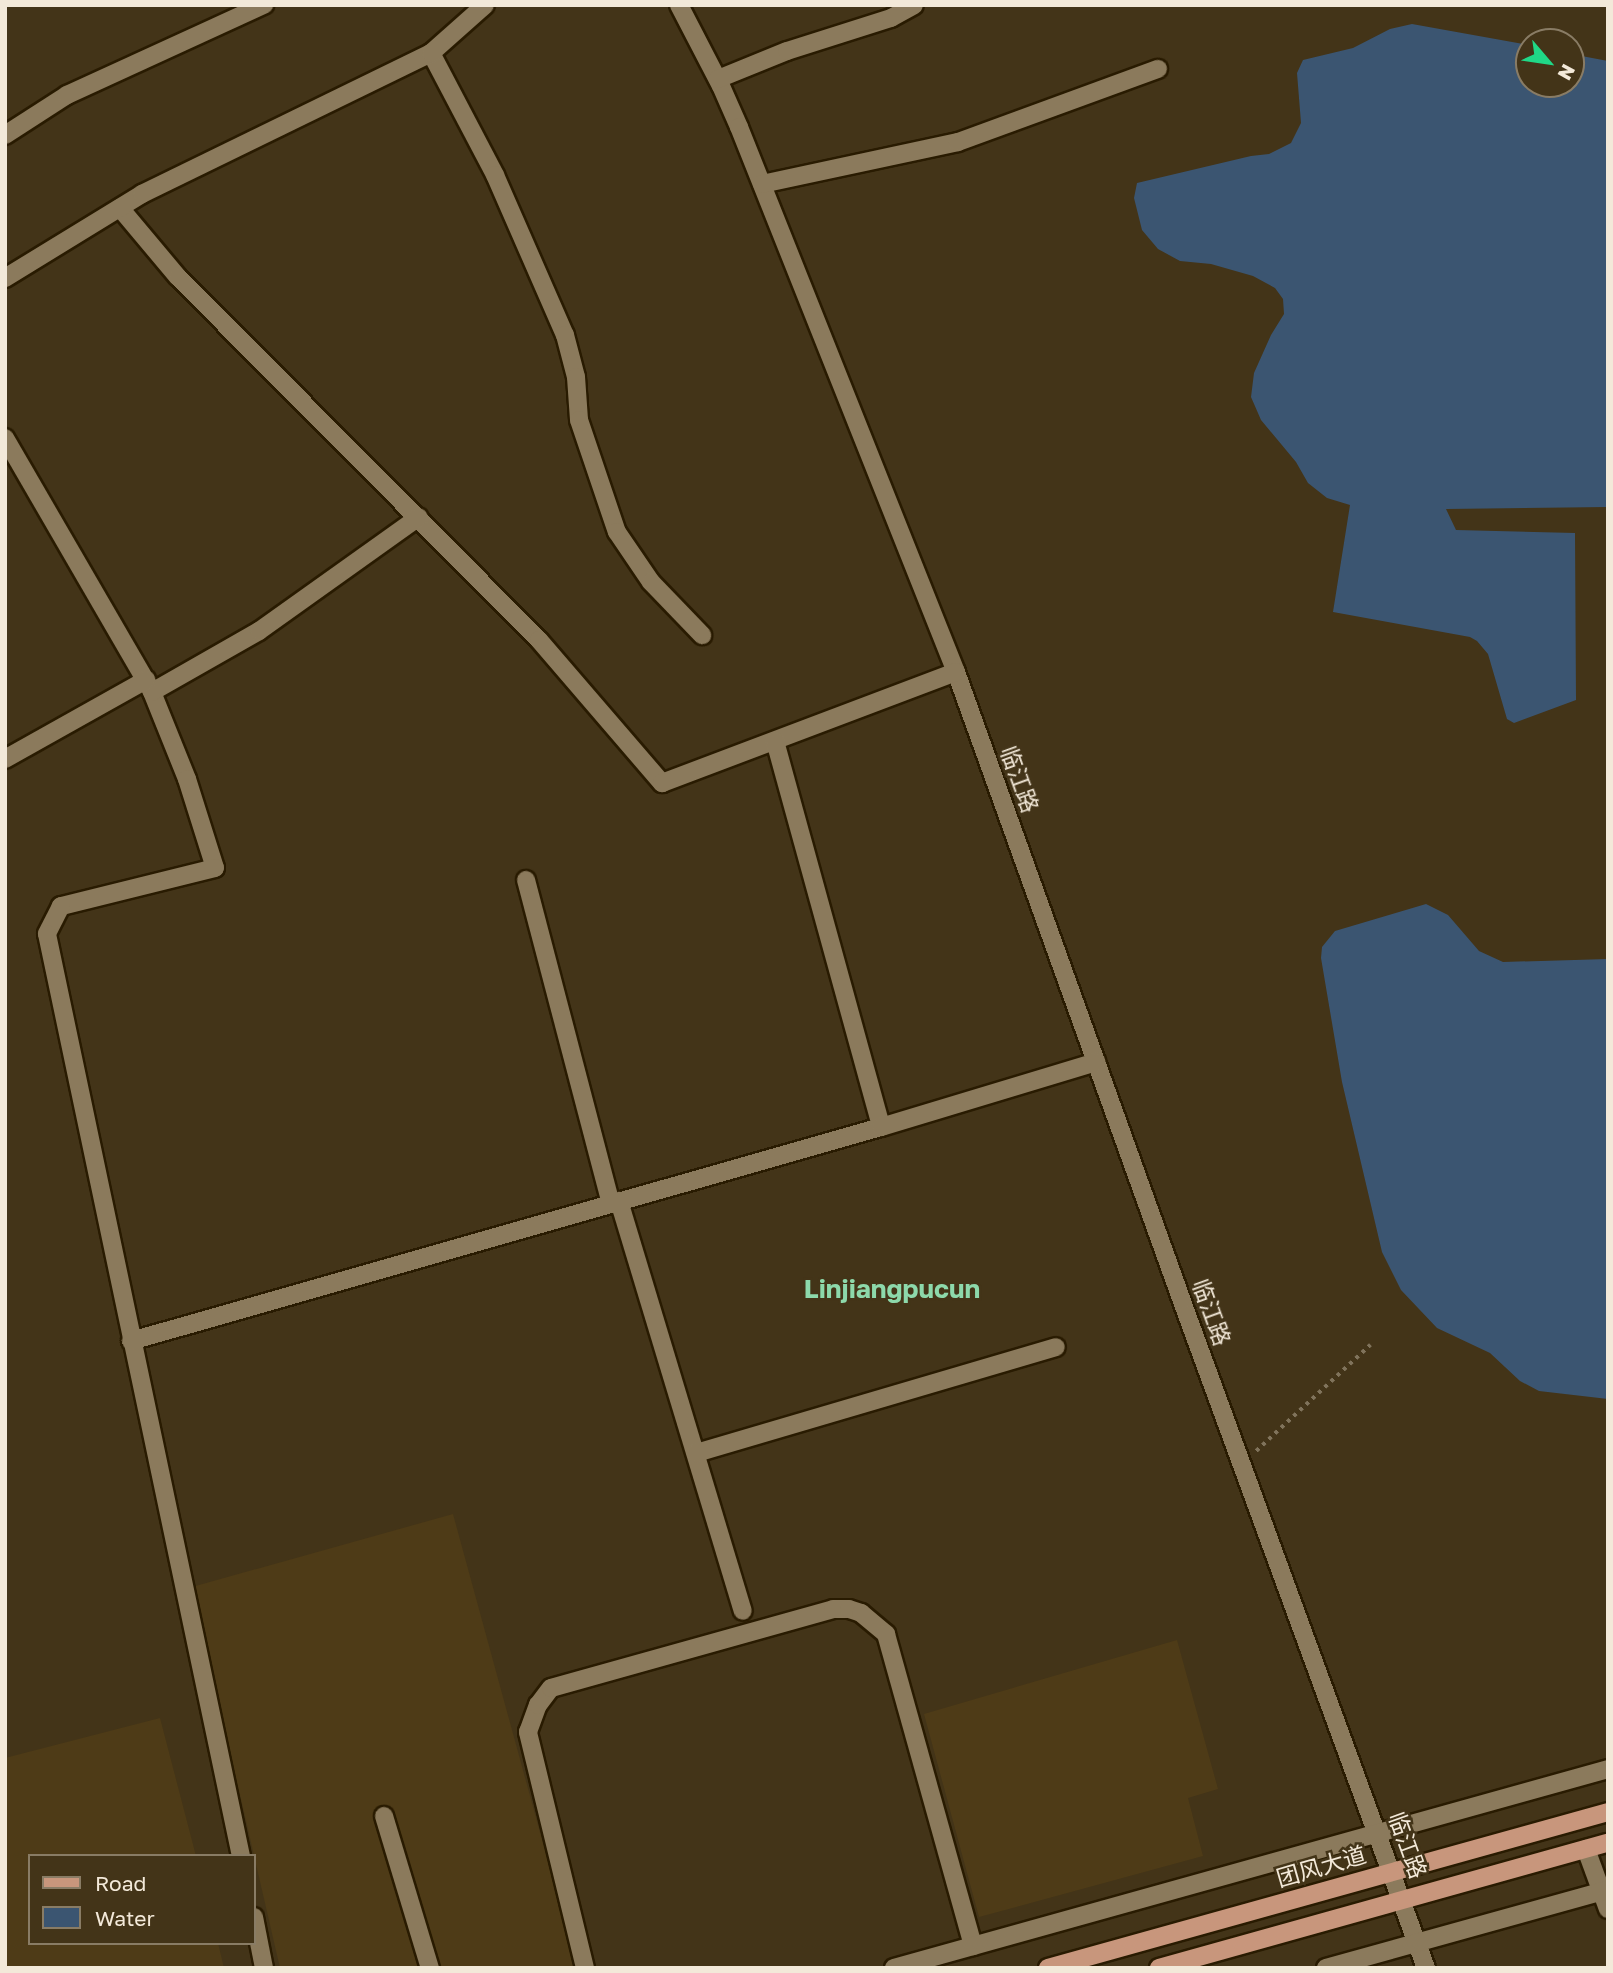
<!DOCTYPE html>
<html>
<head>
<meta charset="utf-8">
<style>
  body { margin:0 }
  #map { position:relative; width:1613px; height:1973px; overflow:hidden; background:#433418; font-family:"Golos Text","Noto Sans SC",sans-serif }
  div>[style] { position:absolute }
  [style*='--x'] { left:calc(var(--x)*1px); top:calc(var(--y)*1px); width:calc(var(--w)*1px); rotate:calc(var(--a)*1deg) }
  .built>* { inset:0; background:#4e3b17 }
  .water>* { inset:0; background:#3b5571 }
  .path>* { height:3.5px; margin-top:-1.75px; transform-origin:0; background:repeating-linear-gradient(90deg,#80735b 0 3.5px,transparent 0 8.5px) }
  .roads { filter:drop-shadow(2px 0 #291b01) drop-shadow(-2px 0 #291b01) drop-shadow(0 2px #291b01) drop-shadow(0 -2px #291b01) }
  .minor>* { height:18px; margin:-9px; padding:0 9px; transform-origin:9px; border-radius:9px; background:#8b7a5c }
  .major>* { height:18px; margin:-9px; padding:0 9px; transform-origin:9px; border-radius:9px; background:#c8967c }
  span { translate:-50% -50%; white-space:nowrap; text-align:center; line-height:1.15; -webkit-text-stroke:5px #433418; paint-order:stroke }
  .street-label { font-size:23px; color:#f3e9d9 }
  .quarter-label { font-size:26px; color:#8dd9ab; font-weight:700 }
  .frame { position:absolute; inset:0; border:7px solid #f3e9d9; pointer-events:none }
  .legend { position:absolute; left:28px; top:1854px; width:228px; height:91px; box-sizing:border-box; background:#433418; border:2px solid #897c65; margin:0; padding:9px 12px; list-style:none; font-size:21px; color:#f3e9d9 }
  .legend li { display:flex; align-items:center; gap:14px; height:35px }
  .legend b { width:35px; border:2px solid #897c65 }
  .north { position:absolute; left:1515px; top:28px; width:70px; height:70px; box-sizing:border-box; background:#433418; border:2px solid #897c65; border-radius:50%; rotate:119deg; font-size:19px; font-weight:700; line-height:28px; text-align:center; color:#f3e9d9 }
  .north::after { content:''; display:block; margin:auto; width:24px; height:32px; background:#20d887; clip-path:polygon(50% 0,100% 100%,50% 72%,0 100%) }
</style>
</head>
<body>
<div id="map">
  <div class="built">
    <div style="clip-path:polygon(453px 1514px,577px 1968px,280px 1968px,192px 1587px)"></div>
    <div style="clip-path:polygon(1177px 1640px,1218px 1789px,1188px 1798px,1203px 1856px,979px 1917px,924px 1714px)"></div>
    <div style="clip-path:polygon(160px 1718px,196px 1856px,30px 1856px,30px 1943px,218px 1943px,224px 1968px,5px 1968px,5px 1758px)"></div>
  </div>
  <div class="water">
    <div style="clip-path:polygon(1412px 24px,1529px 45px,1529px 84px,1571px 84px,1571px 54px,1608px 61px,1608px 507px,1446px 509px,1456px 530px,1575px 533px,1576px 700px,1514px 723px,1507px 719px,1488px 654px,1477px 641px,1470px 637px,1333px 612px,1350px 505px,1327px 498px,1308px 483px,1296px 462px,1261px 420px,1251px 397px,1254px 373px,1271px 335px,1284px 314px,1283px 299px,1275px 288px,1253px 276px,1211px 264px,1180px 261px,1158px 249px,1142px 230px,1134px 198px,1137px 183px,1251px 156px,1269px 154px,1291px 143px,1301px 123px,1297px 73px,1303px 60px,1353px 48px,1390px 29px)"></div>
    <div style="clip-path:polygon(1426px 904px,1448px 915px,1479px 951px,1503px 962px,1608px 959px,1608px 1399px,1539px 1391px,1520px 1381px,1490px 1353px,1437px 1328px,1401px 1290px,1382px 1252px,1342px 1082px,1321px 958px,1322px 947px,1335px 931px)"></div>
  </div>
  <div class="path">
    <div style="--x:1256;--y:1451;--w:156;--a:-42.9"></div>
  </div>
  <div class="roads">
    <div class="minor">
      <div style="--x:679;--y:5;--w:91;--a:62.6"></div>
      <div style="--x:721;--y:86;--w:45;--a:66.3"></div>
      <div style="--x:739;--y:127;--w:587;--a:68.29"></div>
      <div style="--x:956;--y:672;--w:683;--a:70.24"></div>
      <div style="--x:1187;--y:1315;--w:695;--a:69.9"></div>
      <div style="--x:431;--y:53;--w:138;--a:62.3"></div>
      <div style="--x:495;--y:175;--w:175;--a:66.4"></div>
      <div style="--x:565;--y:335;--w:43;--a:75.3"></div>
      <div style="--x:576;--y:377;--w:43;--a:86"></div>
      <div style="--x:579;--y:420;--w:118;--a:71.3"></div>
      <div style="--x:617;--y:532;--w:60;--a:55.8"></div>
      <div style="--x:651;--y:582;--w:74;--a:46.1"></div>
      <div style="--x:718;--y:79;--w:74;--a:-22.1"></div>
      <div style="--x:787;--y:51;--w:109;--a:-17.6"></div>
      <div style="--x:891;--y:18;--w:26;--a:-29"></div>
      <div style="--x:5;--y:135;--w:74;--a:-32.8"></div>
      <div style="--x:67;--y:95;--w:217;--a:-24.6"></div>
      <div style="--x:762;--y:184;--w:200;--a:-12.1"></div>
      <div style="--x:958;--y:142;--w:213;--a:-20.1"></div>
      <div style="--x:120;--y:208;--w:90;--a:50"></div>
      <div style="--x:178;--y:277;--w:512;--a:45.16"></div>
      <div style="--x:539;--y:640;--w:189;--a:49.3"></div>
      <div style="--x:662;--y:783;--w:314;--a:-20.7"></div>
      <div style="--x:5;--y:278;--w:161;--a:-31.5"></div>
      <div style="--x:142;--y:194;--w:322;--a:-26"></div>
      <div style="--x:431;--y:53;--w:72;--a:-41.6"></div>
      <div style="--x:5;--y:438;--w:293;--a:59.9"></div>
      <div style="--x:152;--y:692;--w:94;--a:68.1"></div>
      <div style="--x:187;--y:779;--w:93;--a:72.5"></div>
      <div style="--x:215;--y:868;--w:159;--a:166.1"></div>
      <div style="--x:61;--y:906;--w:31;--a:117"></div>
      <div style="--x:47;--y:934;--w:942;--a:78.12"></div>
      <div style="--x:152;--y:692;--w:123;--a:-29.7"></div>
      <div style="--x:259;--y:631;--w:196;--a:-35.5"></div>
      <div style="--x:775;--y:741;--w:400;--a:74.6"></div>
      <div style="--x:5;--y:759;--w:162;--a:-29.3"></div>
      <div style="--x:526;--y:880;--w:334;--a:75.3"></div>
      <div style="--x:619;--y:1201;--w:428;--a:73.2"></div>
      <div style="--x:131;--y:1341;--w:780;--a:-15.93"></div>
      <div style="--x:881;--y:1127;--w:225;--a:-16.8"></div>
      <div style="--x:696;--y:1453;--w:375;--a:-16.4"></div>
      <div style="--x:384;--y:1816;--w:159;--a:73.2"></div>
      <div style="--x:1586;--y:1849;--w:64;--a:69.9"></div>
      <div style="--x:254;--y:1917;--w:52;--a:78.9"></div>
      <div style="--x:585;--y:1968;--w:243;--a:-103.6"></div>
      <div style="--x:528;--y:1732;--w:29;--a:-70"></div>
      <div style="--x:538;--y:1705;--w:21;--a:-53"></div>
      <div style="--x:551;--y:1688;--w:293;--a:-15.6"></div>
      <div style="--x:833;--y:1609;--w:16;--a:0"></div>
      <div style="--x:849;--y:1609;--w:13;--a:18"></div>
      <div style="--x:861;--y:1613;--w:33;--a:40"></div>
      <div style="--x:886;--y:1634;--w:324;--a:74.4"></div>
      <div style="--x:894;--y:1968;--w:741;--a:-15.57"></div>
      <div style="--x:1326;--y:1968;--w:293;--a:-15.5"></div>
    </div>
    <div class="major">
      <div style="--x:1048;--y:1968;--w:581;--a:-15.57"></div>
      <div style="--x:1159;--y:1968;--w:466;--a:-15.6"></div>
    </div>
  </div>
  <div class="street-label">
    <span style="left:1020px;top:779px;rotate:70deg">临江路</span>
    <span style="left:1212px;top:1312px;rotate:70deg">临江路</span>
    <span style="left:1408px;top:1845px;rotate:70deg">临江路</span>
    <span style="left:1321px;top:1866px;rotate:-16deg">团风大道</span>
  </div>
  <div class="quarter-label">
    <span style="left:892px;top:1289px">Linjiangpucun</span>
  </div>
  <div class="frame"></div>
  <ul class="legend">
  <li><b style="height:9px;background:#c8967c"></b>Road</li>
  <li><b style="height:19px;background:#3b5571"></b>Water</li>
  </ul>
  <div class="north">N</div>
</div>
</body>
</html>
